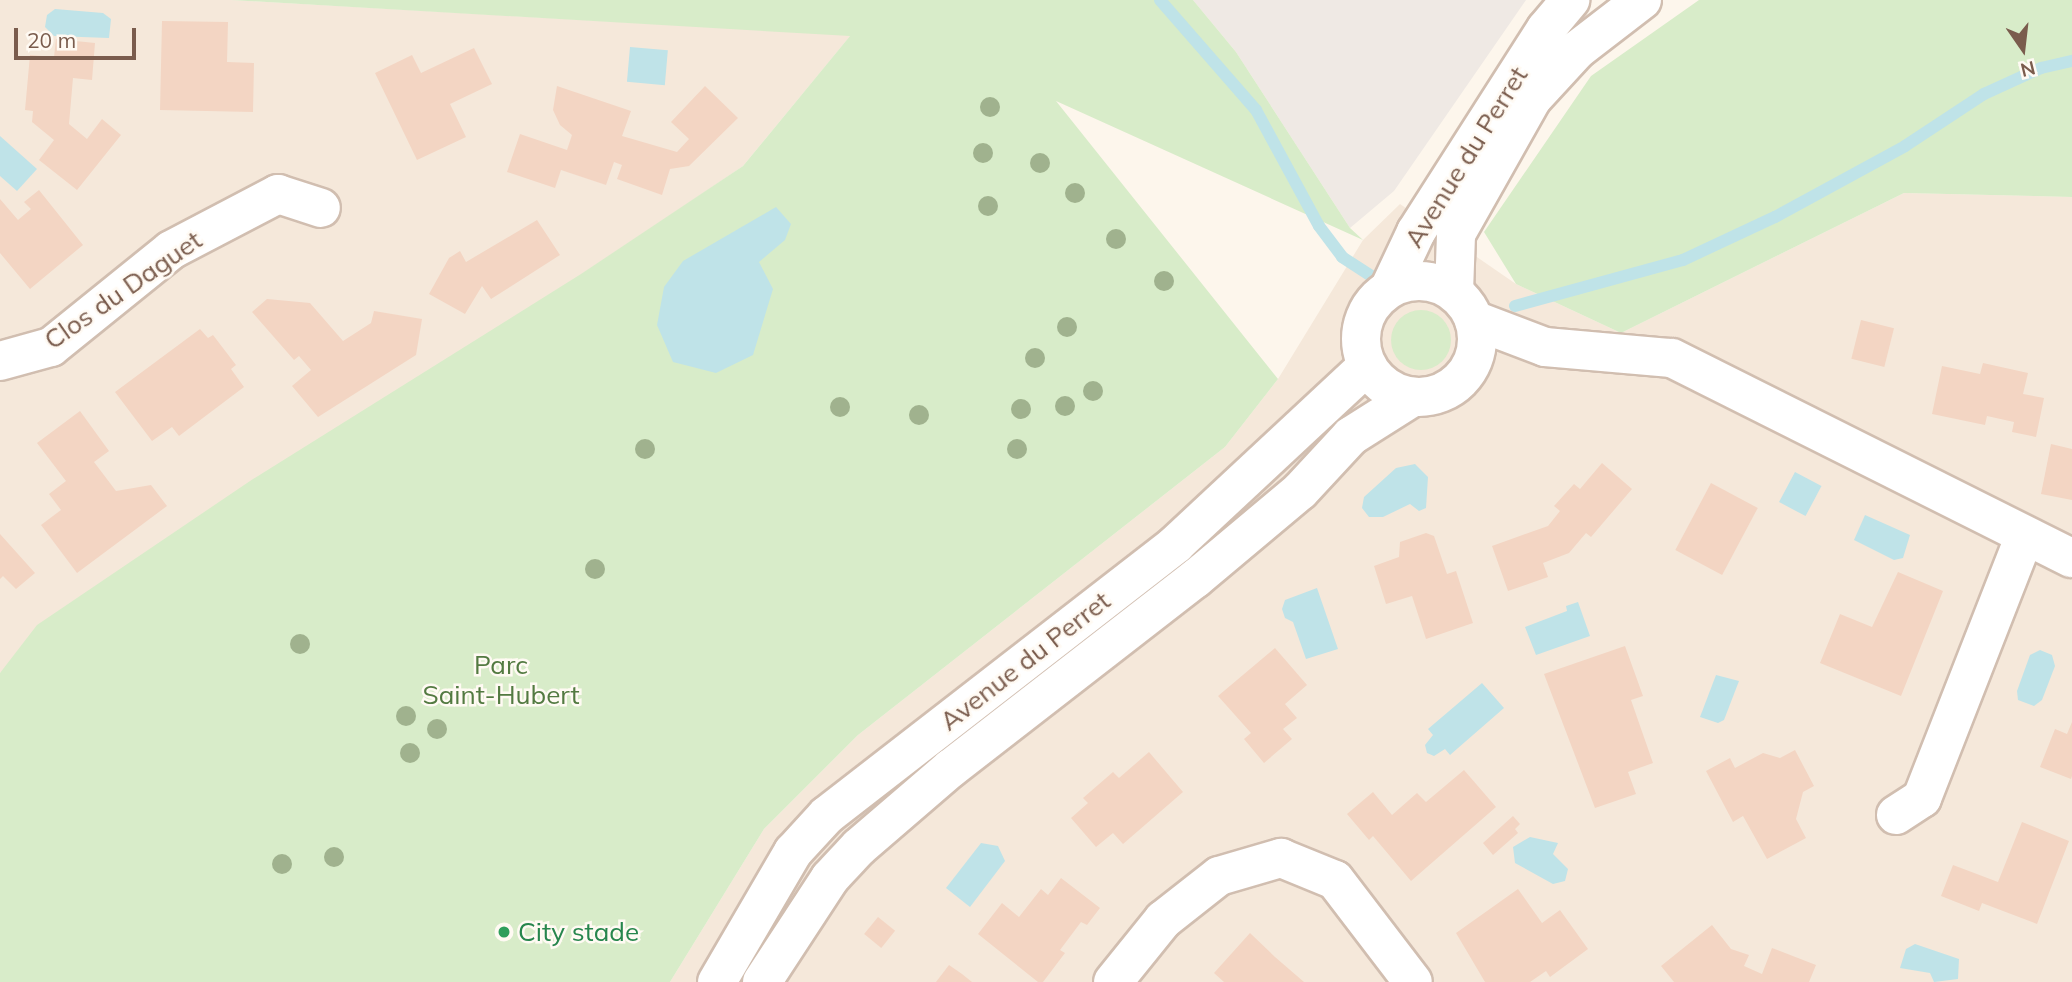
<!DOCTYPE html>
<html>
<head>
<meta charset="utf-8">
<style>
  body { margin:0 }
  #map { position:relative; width:2072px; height:982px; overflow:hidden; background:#fdf6ec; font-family:Mulish,sans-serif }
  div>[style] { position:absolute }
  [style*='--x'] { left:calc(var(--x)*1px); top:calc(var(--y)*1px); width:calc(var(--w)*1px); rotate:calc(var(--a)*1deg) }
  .residential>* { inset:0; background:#f5e8da }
  .industrial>* { inset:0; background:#efe9e4 }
  .green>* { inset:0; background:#d8ecc9 }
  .round { border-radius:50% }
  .water>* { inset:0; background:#bfe3e8; transform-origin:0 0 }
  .stream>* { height:12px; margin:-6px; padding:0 6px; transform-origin:6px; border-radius:6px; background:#bfe3e8 }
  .building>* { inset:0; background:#f3d5c3; transform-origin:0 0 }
  .roads { filter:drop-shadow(2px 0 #d1beb0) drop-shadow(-2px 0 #d1beb0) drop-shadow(0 2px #d1beb0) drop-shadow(0 -2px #d1beb0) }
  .minor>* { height:38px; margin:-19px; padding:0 19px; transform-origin:19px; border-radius:19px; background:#fff }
  .minor>.ring { margin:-19px; padding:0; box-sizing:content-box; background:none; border:38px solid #fff; border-radius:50% }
  .trees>* { width:20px; height:20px; margin:-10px; border-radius:50%; background:#a0b28e }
  .dots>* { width:19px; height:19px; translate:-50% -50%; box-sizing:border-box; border:4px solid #fffaf3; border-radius:50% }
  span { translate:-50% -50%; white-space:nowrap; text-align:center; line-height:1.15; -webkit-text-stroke:5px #fffaf3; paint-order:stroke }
  .street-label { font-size:26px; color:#7a5c4d }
  .park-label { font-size:26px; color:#537a41 }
  .leisure-label { font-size:26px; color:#27864d }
  .left { translate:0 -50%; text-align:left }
  .north { position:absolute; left:1988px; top:14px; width:70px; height:70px; -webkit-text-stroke:5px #fffaf3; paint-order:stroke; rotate:166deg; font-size:19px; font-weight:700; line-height:28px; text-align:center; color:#7a5c4d }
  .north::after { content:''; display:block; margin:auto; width:24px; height:32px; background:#7a5c4d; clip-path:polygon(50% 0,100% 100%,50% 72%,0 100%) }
  .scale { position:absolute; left:14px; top:28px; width:122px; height:32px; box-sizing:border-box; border:4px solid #7a5c4d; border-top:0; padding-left:9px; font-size:21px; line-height:24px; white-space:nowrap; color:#7a5c4d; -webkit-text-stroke:5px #fffaf3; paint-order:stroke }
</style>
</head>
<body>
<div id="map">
  <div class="residential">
    <div style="clip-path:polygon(0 0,231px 0,851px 35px,743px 166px,0 673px)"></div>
    <div style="clip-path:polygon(1904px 193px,2072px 197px,2072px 982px,670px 982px,764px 829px,858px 735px,1225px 447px,1278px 379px,1363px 240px,1400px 204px,1516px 284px,1621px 333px)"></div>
  </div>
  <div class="industrial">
    <div style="clip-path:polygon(1193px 0,1526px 0,1394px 191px,1350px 228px,1236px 52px)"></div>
  </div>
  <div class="green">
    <div style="clip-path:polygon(231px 0,1193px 0,1236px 52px,1350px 228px,1363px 240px,1056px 101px,1278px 379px,1225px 447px,858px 735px,764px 829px,670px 982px,0 982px,0 673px,37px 625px,253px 479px,581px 274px,743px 166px,850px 36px)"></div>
    <div style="clip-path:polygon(1699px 0,2072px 0,2072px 197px,1904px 193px,1621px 333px,1516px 284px,1484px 232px,1591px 76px)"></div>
    <div class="round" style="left:1391px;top:310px;width:60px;height:60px"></div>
  </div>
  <div class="water">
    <div style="clip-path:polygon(55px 9px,103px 13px,111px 19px,109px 38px,54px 36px,45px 27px,47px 15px)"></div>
    <div style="left:630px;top:47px;width:38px;height:35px;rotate:5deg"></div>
    <div style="clip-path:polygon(0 136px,37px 169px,17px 191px,0 176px)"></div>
    <div style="clip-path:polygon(776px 207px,791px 224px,785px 240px,759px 262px,773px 289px,753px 355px,716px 373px,673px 362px,657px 325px,664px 287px,683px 261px)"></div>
    <div style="clip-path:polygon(1415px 464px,1428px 477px,1426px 508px,1419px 511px,1410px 504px,1383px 517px,1369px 517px,1362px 508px,1364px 497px,1396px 468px)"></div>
    <div style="left:1795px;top:472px;width:30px;height:34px;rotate:28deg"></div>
    <div style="clip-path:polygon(1865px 515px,1910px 535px,1903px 558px,1894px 560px,1854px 540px)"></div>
    <div style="clip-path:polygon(1317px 588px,1338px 649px,1306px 659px,1293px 622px,1285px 618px,1282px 609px,1285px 600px)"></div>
    <div style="clip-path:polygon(1578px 602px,1590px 636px,1536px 655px,1525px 627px,1567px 611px,1566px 606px)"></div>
    <div style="clip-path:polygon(2040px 650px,2052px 655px,2055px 666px,2042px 700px,2034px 706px,2018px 700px,2017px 691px,2030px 655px)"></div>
    <div style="clip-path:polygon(1716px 675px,1739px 681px,1724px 720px,1718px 723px,1700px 717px)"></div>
    <div style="clip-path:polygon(1482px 683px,1504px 708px,1450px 755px,1445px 749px,1434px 756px,1427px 753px,1425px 745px,1433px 735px,1428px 729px)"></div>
    <div style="clip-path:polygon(1530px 837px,1558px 843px,1553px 854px,1568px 869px,1565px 881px,1553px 884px,1515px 863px,1513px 847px)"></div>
    <div style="clip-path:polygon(981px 843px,998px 846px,1005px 861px,970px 907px,946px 888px)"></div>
    <div style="clip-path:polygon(1915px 944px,1959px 959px,1958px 979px,1934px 982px,1930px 973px,1900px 968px,1906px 949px)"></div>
  </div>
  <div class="stream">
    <div style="--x:1160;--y:0;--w:146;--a:48.9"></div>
    <div style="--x:1256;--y:110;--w:132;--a:61.5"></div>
    <div style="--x:1319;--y:226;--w:39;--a:53"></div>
    <div style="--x:1342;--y:257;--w:37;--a:33"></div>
    <div style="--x:1515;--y:306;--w:174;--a:-15.3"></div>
    <div style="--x:1683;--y:260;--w:102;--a:-25.1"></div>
    <div style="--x:1775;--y:217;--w:148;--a:-28.6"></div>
    <div style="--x:1905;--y:146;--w:95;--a:-33.4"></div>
    <div style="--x:1984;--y:94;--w:63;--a:-24.5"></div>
    <div style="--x:2041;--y:68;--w:32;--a:-13"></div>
  </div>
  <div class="building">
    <div style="clip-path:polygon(162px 21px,228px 22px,227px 62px,254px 63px,253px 112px,160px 110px)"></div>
    <div style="clip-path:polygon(56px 39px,95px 43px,92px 80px,73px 78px,69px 124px,87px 139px,102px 119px,121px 135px,77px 190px,39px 160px,54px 140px,32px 122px,33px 111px,25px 110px,30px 55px,54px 57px)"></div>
    <div style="clip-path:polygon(474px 48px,492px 84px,450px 104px,466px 137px,417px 160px,375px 73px,412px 55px,421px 73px)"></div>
    <div style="clip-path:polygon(557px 86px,631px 111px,622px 136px,677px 152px,689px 139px,671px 122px,705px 86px,738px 118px,689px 166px,670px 169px,662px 195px,617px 179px,622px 165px,614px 162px,606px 185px,561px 170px,555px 188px,507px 172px,520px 134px,567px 150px,572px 135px,560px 125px,553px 110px)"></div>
    <div style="clip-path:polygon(39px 190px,83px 245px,30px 289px,0 253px,0 199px,18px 220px,31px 209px,24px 202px)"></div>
    <div style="clip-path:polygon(537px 220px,560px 255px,491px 299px,482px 286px,465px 314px,429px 294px,449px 258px,460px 251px,466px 262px)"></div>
    <div style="clip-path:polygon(267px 299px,310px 303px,343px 341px,371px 323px,374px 311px,422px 319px,416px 355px,318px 417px,292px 386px,311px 370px,299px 356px,294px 360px,252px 312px)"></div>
    <div style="left:1861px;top:320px;width:34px;height:40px;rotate:14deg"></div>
    <div style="clip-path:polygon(200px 329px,208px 338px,213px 335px,236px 365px,231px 369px,244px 387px,179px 436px,172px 427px,152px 441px,115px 392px)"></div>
    <div style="clip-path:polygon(1983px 363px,2028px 373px,2023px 394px,2044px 398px,2036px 437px,2012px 432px,2014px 422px,1987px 416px,1985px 425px,1932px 414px,1942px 366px,1980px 374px)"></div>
    <div style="clip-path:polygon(80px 411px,109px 451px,94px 462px,116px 491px,151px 485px,167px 506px,77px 573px,41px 525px,61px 510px,49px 494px,66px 481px,37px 443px)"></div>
    <div style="clip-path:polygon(2051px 444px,2072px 449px,2072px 500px,2041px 494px)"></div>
    <div style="clip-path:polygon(1602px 463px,1632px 489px,1591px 537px,1586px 533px,1569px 553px,1543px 563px,1548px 577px,1508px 591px,1492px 546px,1548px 526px,1560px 511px,1554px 506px,1574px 484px,1580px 489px)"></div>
    <div style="left:1711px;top:483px;width:53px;height:76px;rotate:28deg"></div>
    <div style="clip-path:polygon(1426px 533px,1434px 536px,1447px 574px,1456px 571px,1473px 623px,1426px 639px,1412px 596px,1386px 604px,1374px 566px,1399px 557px,1400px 542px)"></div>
    <div style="clip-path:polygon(0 534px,35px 573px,16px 589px,3px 576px,0 579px)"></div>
    <div style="clip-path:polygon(1898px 572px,1943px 591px,1901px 696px,1820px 663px,1840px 614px,1872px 627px)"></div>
    <div style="clip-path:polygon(1625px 646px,1643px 696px,1631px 700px,1653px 763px,1628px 772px,1636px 794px,1595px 808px,1544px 674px)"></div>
    <div style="clip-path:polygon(1275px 648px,1307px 685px,1285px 704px,1297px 718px,1283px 729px,1292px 739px,1264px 763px,1244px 739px,1251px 733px,1218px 696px)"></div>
    <div style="clip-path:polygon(2072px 722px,2072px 776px,2071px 779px,2040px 767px,2055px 729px,2067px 734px)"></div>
    <div style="clip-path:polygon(1795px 750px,1814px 786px,1803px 792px,1796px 819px,1806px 838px,1767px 859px,1743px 816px,1733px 822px,1706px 771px,1730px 758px,1735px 768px,1763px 753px,1780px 758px)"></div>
    <div style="clip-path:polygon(1149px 752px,1183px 792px,1123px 844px,1113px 833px,1096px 847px,1071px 818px,1088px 803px,1083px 798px,1113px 772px,1119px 778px)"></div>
    <div style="clip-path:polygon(1464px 770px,1496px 807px,1411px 881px,1373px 836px,1369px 840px,1347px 814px,1373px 792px,1392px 815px,1417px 793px,1426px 802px)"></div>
    <div style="clip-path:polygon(1513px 816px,1520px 824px,1515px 829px,1518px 833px,1493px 855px,1483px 843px)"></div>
    <div style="clip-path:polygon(2022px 822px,2069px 841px,2037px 924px,1982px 903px,1979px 911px,1941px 896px,1953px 865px,1998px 882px)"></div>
    <div style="clip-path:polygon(1061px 878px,1100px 908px,1087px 925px,1081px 922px,1060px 950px,1065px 953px,1043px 982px,1038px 982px,978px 934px,1002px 903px,1019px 917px,1041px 889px,1048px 895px)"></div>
    <div style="clip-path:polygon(1518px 889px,1542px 923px,1560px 910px,1588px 949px,1550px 977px,1546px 971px,1530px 982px,1485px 982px,1456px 933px)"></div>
    <div style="left:878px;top:917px;width:22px;height:22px;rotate:39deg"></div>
    <div style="clip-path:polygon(1712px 925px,1731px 949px,1749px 955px,1744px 966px,1762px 974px,1772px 948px,1816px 965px,1809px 982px,1674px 982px,1661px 966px)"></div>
    <div style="clip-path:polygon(1250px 933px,1275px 957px,1304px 982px,1224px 982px,1214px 973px)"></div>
    <div style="clip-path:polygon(949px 965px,962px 974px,972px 982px,936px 982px)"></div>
  </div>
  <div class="roads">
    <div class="minor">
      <div class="ring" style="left:1361px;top:281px;width:78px;height:78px"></div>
      <div style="--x:1390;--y:287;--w:61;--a:-64.7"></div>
      <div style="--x:1416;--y:232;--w:241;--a:-57.4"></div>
      <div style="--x:1546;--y:29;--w:38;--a:-50"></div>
      <div style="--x:1454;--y:292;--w:58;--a:-88"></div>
      <div style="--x:1456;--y:234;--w:155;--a:-60.6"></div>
      <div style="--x:1532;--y:99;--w:67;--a:-47.4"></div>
      <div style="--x:1577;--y:50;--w:82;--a:-37.6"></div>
      <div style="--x:1474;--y:320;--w:76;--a:20.8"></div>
      <div style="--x:1545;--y:347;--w:127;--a:5"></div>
      <div style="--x:1672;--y:358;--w:447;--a:26.6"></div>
      <div style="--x:0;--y:361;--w:53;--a:-15.4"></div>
      <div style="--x:51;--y:347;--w:154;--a:-38.9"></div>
      <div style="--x:171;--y:250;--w:121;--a:-27.6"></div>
      <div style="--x:278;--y:194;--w:45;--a:18"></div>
      <div style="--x:1896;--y:815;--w:31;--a:-33"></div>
      <div style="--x:1922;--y:798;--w:282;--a:-68.6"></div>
      <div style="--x:717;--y:982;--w:151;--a:-59.7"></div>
      <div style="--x:793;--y:852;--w:50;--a:-47.4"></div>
      <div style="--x:827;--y:815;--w:442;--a:-37.8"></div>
      <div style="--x:1176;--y:544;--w:261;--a:-43"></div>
      <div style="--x:762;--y:982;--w:124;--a:-56.8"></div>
      <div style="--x:830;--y:878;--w:42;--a:-46.9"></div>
      <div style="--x:859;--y:847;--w:121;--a:-40.7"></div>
      <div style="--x:951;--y:768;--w:309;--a:-37.8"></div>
      <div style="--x:1195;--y:579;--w:137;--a:-40"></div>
      <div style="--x:1300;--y:491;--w:75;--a:-47.2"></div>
      <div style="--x:1351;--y:436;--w:71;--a:-32.3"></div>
      <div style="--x:1113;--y:982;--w:80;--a:-51.1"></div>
      <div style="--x:1163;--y:920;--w:71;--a:-38.2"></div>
      <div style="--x:1219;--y:876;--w:65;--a:-16.2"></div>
      <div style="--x:1281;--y:858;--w:58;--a:22.2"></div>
      <div style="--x:1335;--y:880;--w:128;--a:52.6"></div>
    </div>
  </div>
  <div class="trees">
    <div style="left:990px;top:107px"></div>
    <div style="left:983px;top:153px"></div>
    <div style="left:1040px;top:163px"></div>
    <div style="left:1075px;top:193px"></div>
    <div style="left:988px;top:206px"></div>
    <div style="left:1116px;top:239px"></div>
    <div style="left:1164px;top:281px"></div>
    <div style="left:1067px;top:327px"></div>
    <div style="left:1035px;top:358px"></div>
    <div style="left:1093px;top:391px"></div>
    <div style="left:1065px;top:406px"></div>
    <div style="left:840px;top:407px"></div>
    <div style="left:1021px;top:409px"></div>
    <div style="left:919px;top:415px"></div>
    <div style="left:645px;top:449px"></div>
    <div style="left:1017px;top:449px"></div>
    <div style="left:595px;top:569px"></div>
    <div style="left:300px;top:644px"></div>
    <div style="left:406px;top:716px"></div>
    <div style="left:437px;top:729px"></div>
    <div style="left:410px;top:753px"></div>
    <div style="left:334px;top:857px"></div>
    <div style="left:282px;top:864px"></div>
  </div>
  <div class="dots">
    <div style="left:504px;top:932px;background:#2e9e5b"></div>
  </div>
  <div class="street-label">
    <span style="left:1466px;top:157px;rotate:-58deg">Avenue du Perret</span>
    <span style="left:123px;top:290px;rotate:-35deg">Clos du Daguet</span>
    <span style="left:1025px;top:661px;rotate:-38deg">Avenue du Perret</span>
  </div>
  <div class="park-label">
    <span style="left:501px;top:680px">Parc<br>Saint-Hubert</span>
  </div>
  <div class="leisure-label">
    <span class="left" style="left:518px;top:932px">City stade</span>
  </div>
  <div class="north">N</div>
  <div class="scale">20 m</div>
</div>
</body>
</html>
